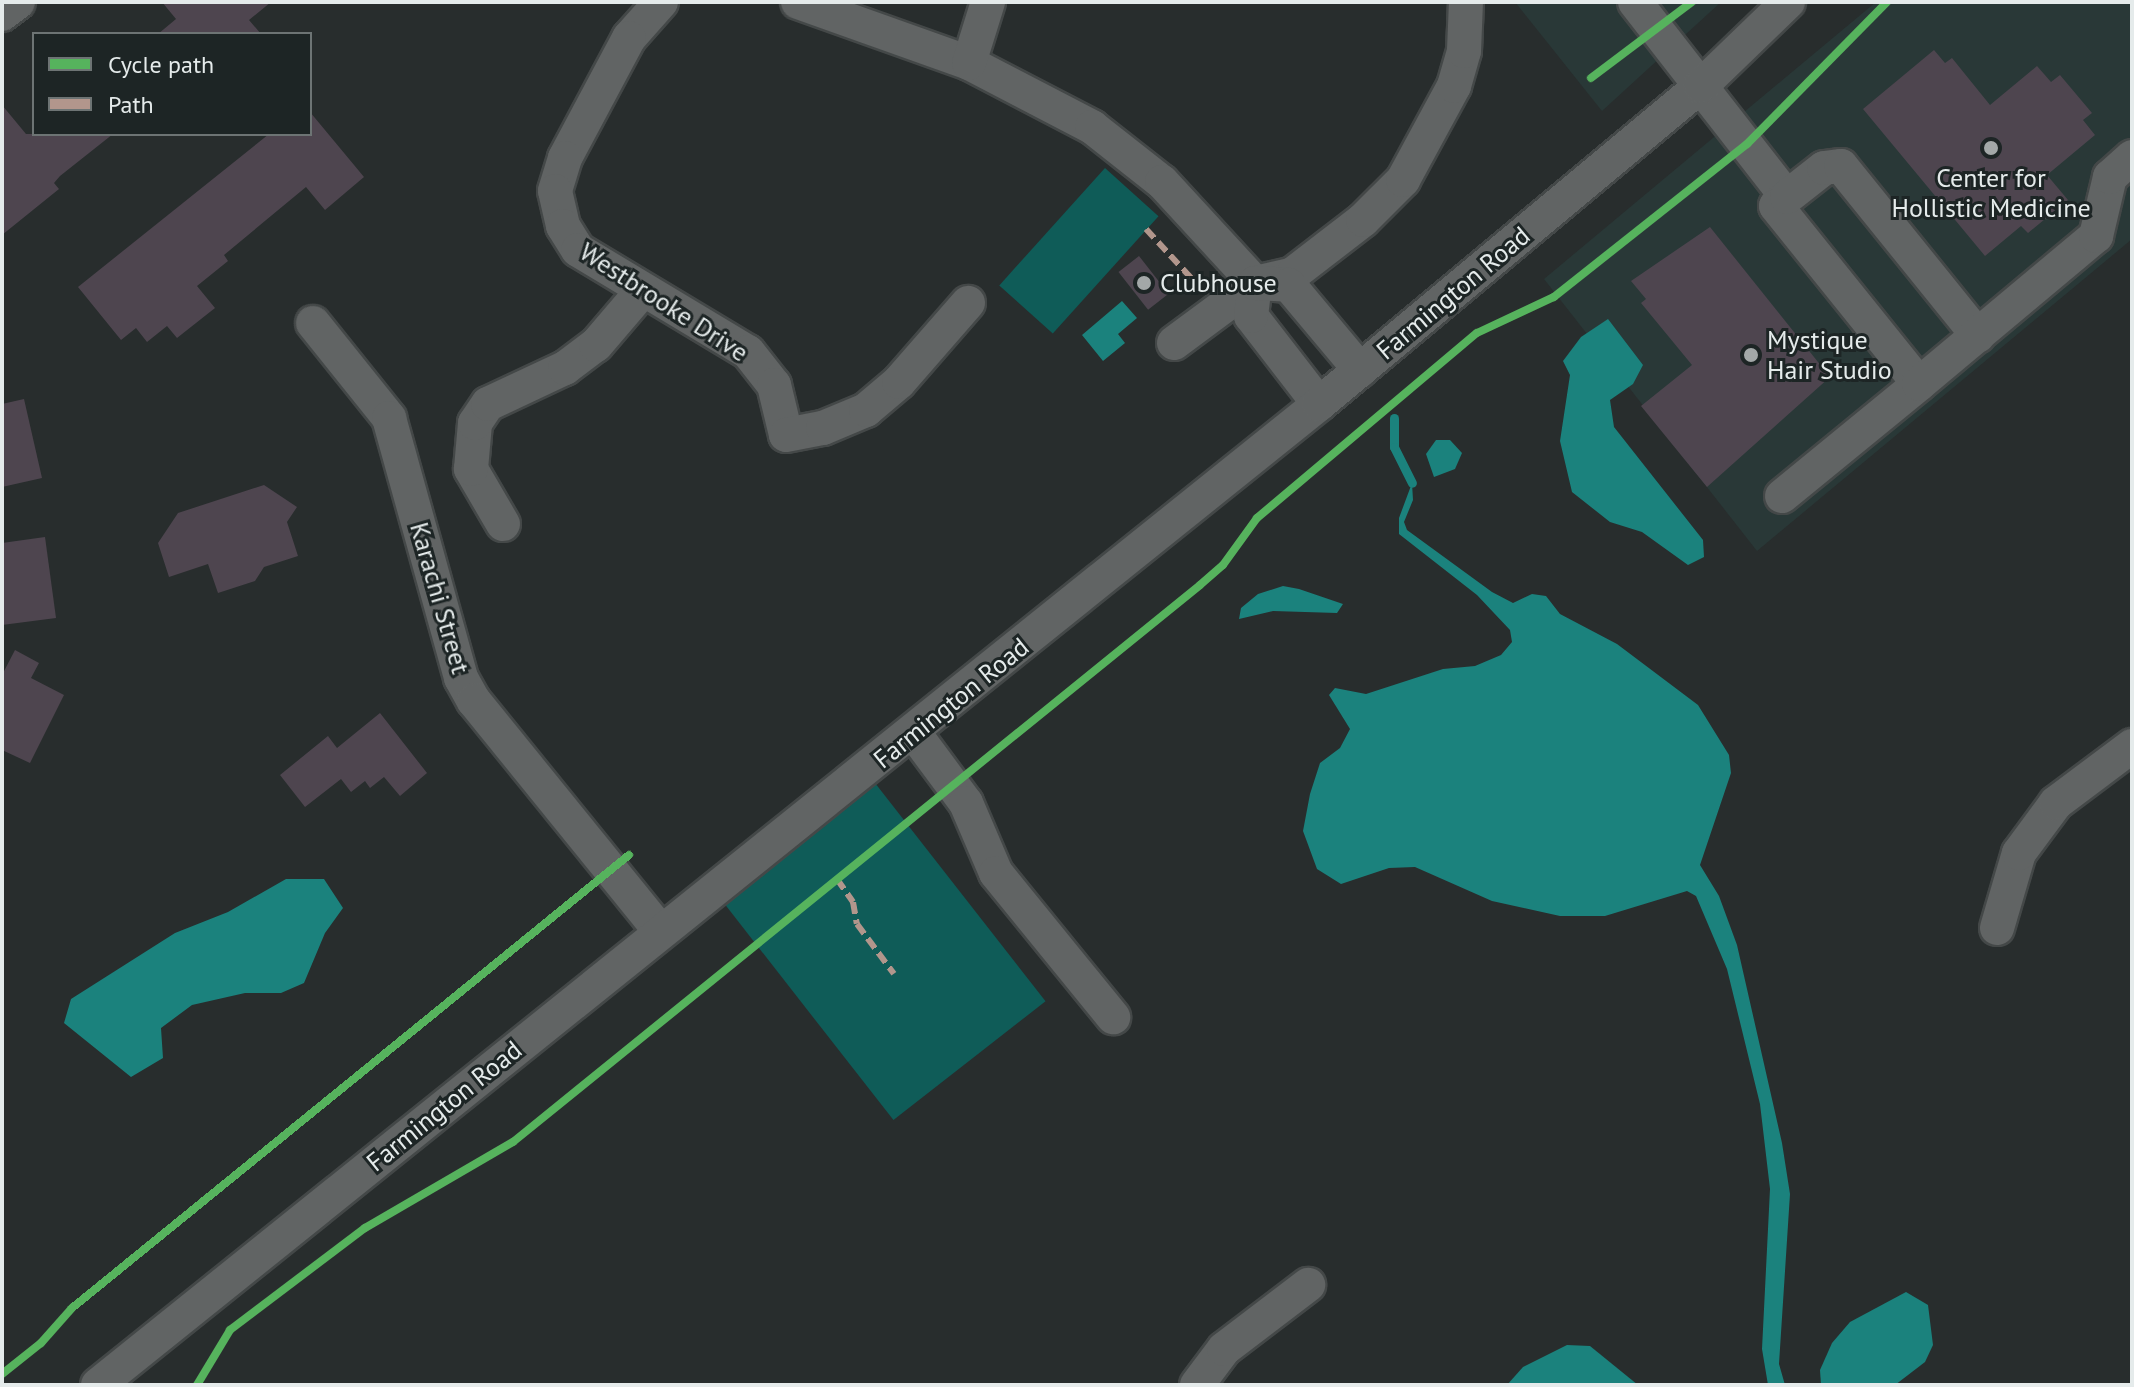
<!DOCTYPE html>
<html>
<head>
<meta charset="utf-8">
<style>
  body { margin:0 }
  #map { position:relative; width:2134px; height:1387px; overflow:hidden; background:#282d2d; font-family:"PT Sans",sans-serif }
  div>[style] { position:absolute }
  [style*='--x'] { left:calc(var(--x)*1px); top:calc(var(--y)*1px); width:calc(var(--w)*1px); rotate:calc(var(--a)*1deg) }
  .built>* { inset:0; background:#293837 }
  .green>* { inset:0; background:#0f5c58; transform-origin:0 0 }
  .water>* { inset:0; background:#1b827d }
  .stream>* { height:9px; margin:-4.5px; padding:0 4.5px; transform-origin:4.5px; border-radius:4.5px; background:#1b827d }
  .building>* { inset:0; background:#4e454f; transform-origin:0 0 }
  .roads { filter:drop-shadow(2px 0 #444848) drop-shadow(-2px 0 #444848) drop-shadow(0 2px #444848) drop-shadow(0 -2px #444848) }
  .minor>* { height:34px; margin:-17px; padding:0 17px; transform-origin:17px; border-radius:17px; background:#616464 }
  .quiet>* { height:6px; margin-top:-3px; transform-origin:0; background:repeating-linear-gradient(90deg,#b2968c 0 12px,transparent 0 18px) }
  .cycleway>* { height:8px; margin:-4px; padding:0 4px; transform-origin:4px; border-radius:4px; background:#56b35d }
  .dots>* { width:22px; height:22px; translate:-50% -50%; box-sizing:border-box; border:4px solid #1d2525; border-radius:50% }
  span { translate:-50% -50%; white-space:nowrap; text-align:center; line-height:1.15; -webkit-text-stroke:6px #1d2525; paint-order:stroke }
  .poi-label { font-size:26px; color:#e5ebeb }
  .left { translate:0 -50%; text-align:left }
  .street-label { font-size:26px; color:#e5ebeb }
  .frame { position:absolute; inset:0; border:4px solid #e5ebeb; pointer-events:none }
  .legend { position:absolute; left:32px; top:32px; width:280px; height:104px; box-sizing:border-box; background:#1d2525; border:2px solid #6d7474; margin:0; padding:10px 14px; list-style:none; font-size:24px; color:#e5ebeb }
  .legend li { display:flex; align-items:center; gap:16px; height:40px }
  .legend b { width:40px; border:2px solid #6d7474 }
</style>
</head>
<body>
<div id="map">
  <div class="built">
    <div style="clip-path:polygon(1515px 2px,1721px 2px,1602px 111px)"></div>
    <div style="clip-path:polygon(1876px 2px,2132px 2px,2132px 239px,1757px 551px,1544px 279px)"></div>
  </div>
  <div class="green">
    <div style="left:1105px;top:168px;width:72px;height:158px;rotate:42deg"></div>
    <div style="left:875px;top:783px;width:277px;height:193px;rotate:52deg"></div>
  </div>
  <div class="water">
    <div style="clip-path:polygon(1122px 301px,1137px 318px,1118px 334px,1125px 343px,1103px 361px,1082px 335px)"></div>
    <div style="clip-path:polygon(1608px 319px,1643px 365px,1633px 384px,1610px 400px,1614px 427px,1703px 540px,1704px 557px,1688px 565px,1642px 532px,1610px 522px,1572px 492px,1560px 441px,1570px 375px,1563px 361px,1581px 337px)"></div>
    <div style="clip-path:polygon(1436px 440px,1450px 440px,1462px 453px,1455px 469px,1434px 477px,1426px 454px)"></div>
    <div style="clip-path:polygon(1412px 483px,1413px 500px,1404px 522px,1407px 530px,1492px 592px,1513px 603px,1532px 594px,1546px 596px,1560px 614px,1617px 644px,1698px 705px,1729px 755px,1731px 773px,1700px 865px,1719px 896px,1737px 945px,1782px 1143px,1790px 1194px,1779px 1364px,1785px 1385px,1768px 1385px,1762px 1349px,1770px 1189px,1760px 1104px,1727px 969px,1696px 896px,1687px 891px,1605px 916px,1560px 916px,1492px 901px,1415px 867px,1389px 868px,1341px 884px,1317px 869px,1303px 831px,1310px 794px,1320px 763px,1340px 748px,1350px 729px,1329px 695px,1335px 688px,1366px 694px,1443px 669px,1475px 666px,1501px 655px,1512px 642px,1510px 630px,1477px 595px,1399px 534px,1399px 518px)"></div>
    <div style="clip-path:polygon(1283px 586px,1299px 589px,1343px 604px,1337px 613px,1273px 611px,1239px 619px,1241px 608px,1258px 594px)"></div>
    <div style="clip-path:polygon(286px 879px,324px 879px,343px 908px,325px 933px,304px 983px,281px 993px,245px 993px,192px 1005px,161px 1028px,163px 1058px,131px 1077px,64px 1023px,71px 999px,175px 933px,228px 912px)"></div>
    <div style="clip-path:polygon(1906px 1292px,1928px 1305px,1933px 1345px,1925px 1362px,1895px 1385px,1821px 1385px,1820px 1370px,1832px 1343px,1850px 1322px)"></div>
    <div style="clip-path:polygon(1567px 1345px,1590px 1346px,1638px 1385px,1507px 1385px,1523px 1367px)"></div>
  </div>
  <div class="stream">
    <div style="--x:1394;--y:418;--w:29;--a:90"></div>
    <div style="--x:1394;--y:447;--w:40;--a:63.4"></div>
  </div>
  <div class="building">
    <div style="clip-path:polygon(162px 2px,271px 2px,249px 20px,261px 34px,158px 34px,176px 19px)"></div>
    <div style="clip-path:polygon(1934px 50px,1945px 63px,1952px 58px,1990px 105px,2037px 66px,2051px 82px,2060px 75px,2092px 113px,2083px 120px,2095px 135px,2047px 175px,2068px 200px,2028px 233px,2021px 226px,1985px 256px,1863px 109px)"></div>
    <div style="clip-path:polygon(2px 105px,26px 134px,113px 134px,60px 176px,54px 183px,59px 189px,2px 235px)"></div>
    <div style="clip-path:polygon(310px 112px,364px 177px,325px 210px,306px 187px,224px 255px,228px 261px,197px 286px,215px 308px,177px 338px,167px 326px,147px 342px,136px 328px,121px 340px,78px 287px,269px 134px,310px 134px)"></div>
    <div style="clip-path:polygon(1710px 227px,1830px 377px,1707px 487px,1641px 406px,1692px 365px,1641px 303px,1646px 299px,1631px 281px)"></div>
    <div style="left:1139px;top:256px;width:48px;height:26px;rotate:52deg"></div>
    <div style="clip-path:polygon(24px 399px,42px 478px,2px 487px,2px 404px)"></div>
    <div style="clip-path:polygon(264px 485px,297px 507px,287px 522px,298px 556px,264px 567px,255px 581px,218px 593px,208px 564px,169px 577px,158px 543px,178px 513px)"></div>
    <div style="clip-path:polygon(45px 537px,56px 618px,2px 625px,2px 543px)"></div>
    <div style="clip-path:polygon(15px 650px,39px 663px,31px 678px,64px 695px,30px 763px,2px 750px,2px 675px)"></div>
    <div style="clip-path:polygon(380px 713px,427px 773px,400px 796px,384px 777px,370px 788px,365px 781px,351px 792px,341px 779px,305px 807px,280px 775px,328px 736px,337px 748px)"></div>
  </div>
  <div class="roads">
    <div class="minor">
      <div style="--x:661;--y:2;--w:48;--a:131.6"></div>
      <div style="--x:629;--y:38;--w:136;--a:118.1"></div>
      <div style="--x:565;--y:158;--w:34;--a:107"></div>
      <div style="--x:555;--y:191;--w:36;--a:77"></div>
      <div style="--x:563;--y:226;--w:28;--a:58"></div>
      <div style="--x:578;--y:250;--w:198;--a:31"></div>
      <div style="--x:748;--y:352;--w:42;--a:51.8"></div>
      <div style="--x:774;--y:385;--w:51;--a:76.5"></div>
      <div style="--x:786;--y:435;--w:38;--a:-11"></div>
      <div style="--x:823;--y:428;--w:47;--a:-22.7"></div>
      <div style="--x:866;--y:410;--w:43;--a:-40.3"></div>
      <div style="--x:899;--y:382;--w:105;--a:-48.9"></div>
      <div style="--x:798;--y:2;--w:182;--a:19.6"></div>
      <div style="--x:969;--y:63;--w:139;--a:27.5"></div>
      <div style="--x:1092;--y:127;--w:89;--a:38.2"></div>
      <div style="--x:1162;--y:182;--w:137;--a:47.4"></div>
      <div style="--x:1635;--y:2;--w:247;--a:52.1"></div>
      <div style="--x:1787;--y:197;--w:14;--a:141"></div>
      <div style="--x:1776;--y:206;--w:228;--a:51.2"></div>
      <div style="--x:1919;--y:384;--w:177;--a:140.7"></div>
      <div style="--x:2;--y:14;--w:20;--a:-37"></div>
      <div style="--x:969;--y:63;--w:64;--a:-72.7"></div>
      <div style="--x:1787;--y:197;--w:47;--a:-38.1"></div>
      <div style="--x:1824;--y:168;--w:17;--a:-7"></div>
      <div style="--x:1841;--y:166;--w:218;--a:51.1"></div>
      <div style="--x:313;--y:323;--w:122;--a:51.3"></div>
      <div style="--x:389;--y:418;--w:270;--a:74.5"></div>
      <div style="--x:461;--y:678;--w:26;--a:61"></div>
      <div style="--x:474;--y:701;--w:296;--a:51"></div>
      <div style="--x:1174;--y:343;--w:101;--a:-36.5"></div>
      <div style="--x:1255;--y:283;--w:39;--a:-13"></div>
      <div style="--x:1293;--y:274;--w:88;--a:-37.6"></div>
      <div style="--x:1363;--y:220;--w:57;--a:-45"></div>
      <div style="--x:1403;--y:180;--w:107;--a:-61.5"></div>
      <div style="--x:1454;--y:86;--w:36;--a:-74"></div>
      <div style="--x:1464;--y:51;--w:49;--a:-87.7"></div>
      <div style="--x:1919;--y:384;--w:231;--a:-39.9"></div>
      <div style="--x:2096;--y:236;--w:61;--a:-76.7"></div>
      <div style="--x:2110;--y:177;--w:30;--a:-42"></div>
      <div style="--x:1319;--y:404;--w:111;--a:-127.7"></div>
      <div style="--x:1251;--y:316;--w:33;--a:-83"></div>
      <div style="--x:1255;--y:283;--w:34;--a:3"></div>
      <div style="--x:1289;--y:285;--w:111;--a:50.1"></div>
      <div style="--x:503;--y:524;--w:64;--a:-120.2"></div>
      <div style="--x:471;--y:469;--w:46;--a:-85"></div>
      <div style="--x:475;--y:423;--w:23;--a:-56"></div>
      <div style="--x:488;--y:404;--w:85;--a:-25.1"></div>
      <div style="--x:565;--y:368;--w:39;--a:-37"></div>
      <div style="--x:596;--y:345;--w:72;--a:-49.5"></div>
      <div style="--x:914;--y:733;--w:87;--a:53.4"></div>
      <div style="--x:966;--y:803;--w:76;--a:66.8"></div>
      <div style="--x:996;--y:873;--w:186;--a:50.9"></div>
      <div style="--x:1997;--y:928;--w:78;--a:-73.7"></div>
      <div style="--x:2019;--y:853;--w:62;--a:-53.5"></div>
      <div style="--x:2056;--y:803;--w:95;--a:-36.9"></div>
      <div style="--x:98;--y:1385;--w:1566;--a:-38.78"></div>
      <div style="--x:1319;--y:404;--w:497;--a:-39.8"></div>
      <div style="--x:1701;--y:86;--w:121;--a:-44"></div>
      <div style="--x:1197;--y:1385;--w:45;--a:-53.1"></div>
      <div style="--x:1224;--y:1349;--w:106;--a:-37.3"></div>
    </div>
  </div>
  <div class="quiet">
    <div style="--x:1146;--y:229;--w:67;--a:47.4"></div>
    <div style="--x:837;--y:879;--w:28;--a:55"></div>
    <div style="--x:853;--y:902;--w:22;--a:80"></div>
    <div style="--x:857;--y:924;--w:62;--a:53.5"></div>
  </div>
  <div class="cycleway">
    <div style="--x:1591;--y:78;--w:126;--a:-37"></div>
    <div style="--x:2;--y:1374;--w:50;--a:-38.5"></div>
    <div style="--x:41;--y:1343;--w:47;--a:-48.5"></div>
    <div style="--x:72;--y:1308;--w:718;--a:-39.12"></div>
    <div style="--x:197;--y:1385;--w:64;--a:-59"></div>
    <div style="--x:230;--y:1330;--w:169;--a:-37.1"></div>
    <div style="--x:365;--y:1228;--w:171;--a:-30.2"></div>
    <div style="--x:513;--y:1142;--w:884;--a:-39.03"></div>
    <div style="--x:1200;--y:585;--w:30;--a:-41"></div>
    <div style="--x:1223;--y:565;--w:58;--a:-54.1"></div>
    <div style="--x:1257;--y:518;--w:287;--a:-40.1"></div>
    <div style="--x:1477;--y:333;--w:85;--a:-25.1"></div>
    <div style="--x:1554;--y:297;--w:246;--a:-38.4"></div>
    <div style="--x:1747;--y:144;--w:199;--a:-45.4"></div>
  </div>
  <div class="dots">
    <div style="left:1991px;top:148px;background:#a3a8a8"></div>
    <div style="left:1144px;top:283px;background:#a3a8a8"></div>
    <div style="left:1751px;top:355px;background:#a3a8a8"></div>
  </div>
  <div class="poi-label">
    <span style="left:1991px;top:193px">Center for<br>Hollistic Medicine</span>
    <span class="left" style="left:1160px;top:283px">Clubhouse</span>
    <span class="left" style="left:1767px;top:355px">Mystique<br>Hair Studio</span>
  </div>
  <div class="street-label">
    <span style="left:1453px;top:293px;rotate:-40deg">Farmington Road</span>
    <span style="left:664px;top:302px;rotate:33deg">Westbrooke Drive</span>
    <span style="left:440px;top:598px;rotate:74deg">Karachi Street</span>
    <span style="left:951px;top:703px;rotate:-39deg">Farmington Road</span>
    <span style="left:444px;top:1106px;rotate:-39deg">Farmington Road</span>
  </div>
  <div class="frame"></div>
  <ul class="legend">
  <li><b style="height:10px;background:#56b35d"></b>Cycle path</li>
  <li><b style="height:10px;background:#b2968c"></b>Path</li>
  </ul>
</div>
</body>
</html>
